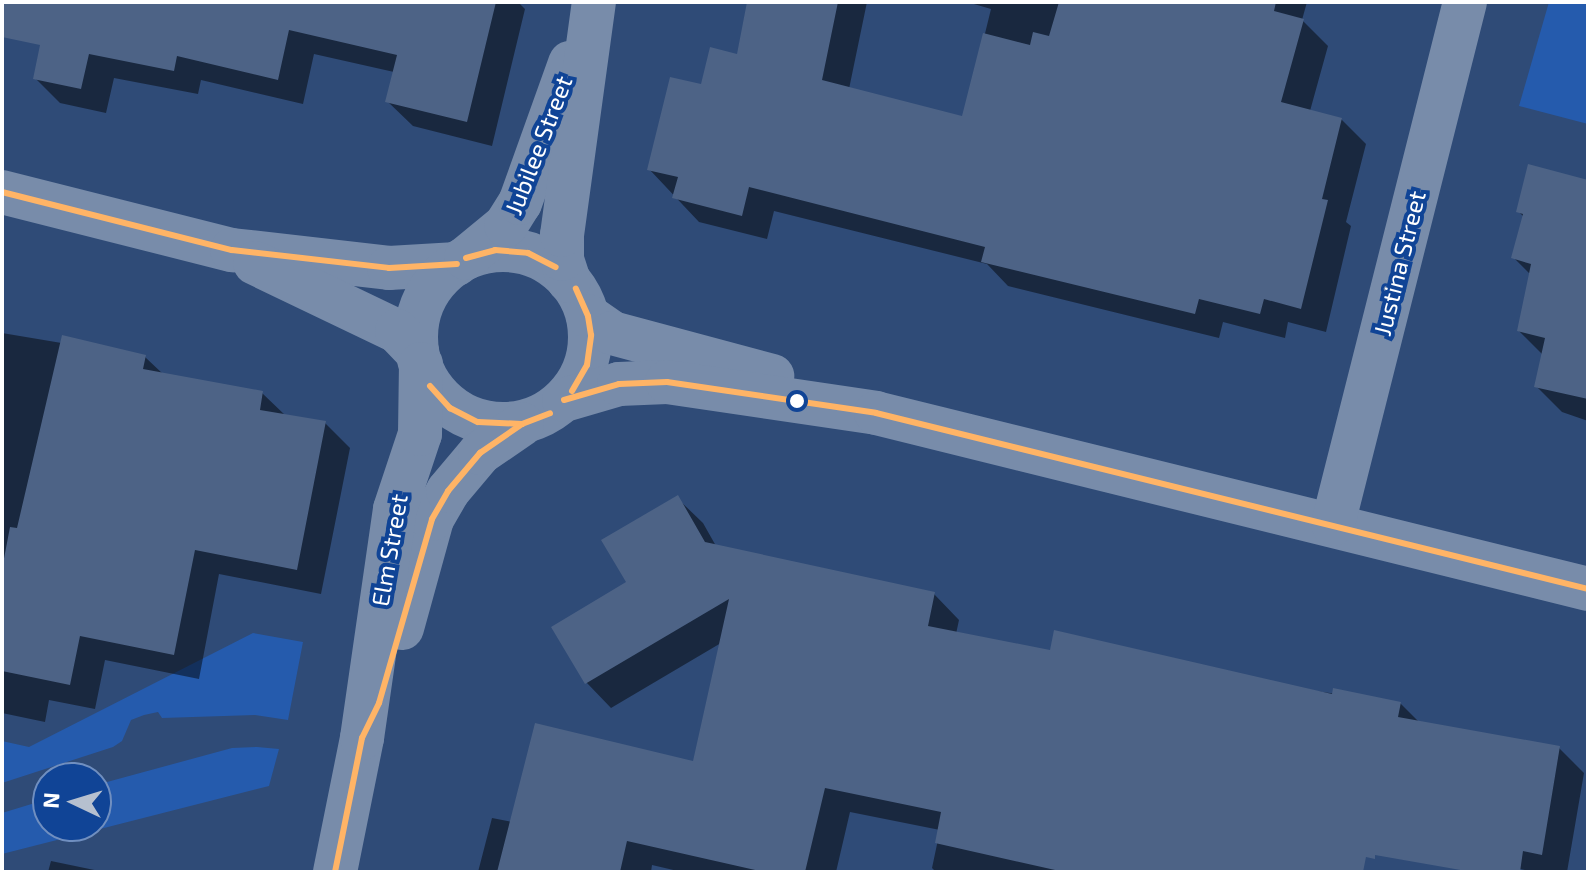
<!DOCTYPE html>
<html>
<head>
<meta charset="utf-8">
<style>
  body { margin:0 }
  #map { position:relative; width:1590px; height:874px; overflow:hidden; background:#2f4b77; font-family:"Exo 2",sans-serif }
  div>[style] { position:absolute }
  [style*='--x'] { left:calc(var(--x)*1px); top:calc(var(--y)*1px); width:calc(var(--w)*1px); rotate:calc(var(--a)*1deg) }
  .green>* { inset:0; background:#255bad }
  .shadow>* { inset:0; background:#0007 }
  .building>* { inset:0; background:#4d6386 }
  .minor>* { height:44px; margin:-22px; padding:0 22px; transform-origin:22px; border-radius:22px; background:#788caa }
  .minor>.ring { margin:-22px; padding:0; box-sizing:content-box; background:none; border:44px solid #788caa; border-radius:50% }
  .bus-1>* { height:6px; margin:-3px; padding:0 3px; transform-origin:3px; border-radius:3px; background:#ffb466 }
  .dots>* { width:22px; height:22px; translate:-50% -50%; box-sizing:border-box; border:4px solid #104496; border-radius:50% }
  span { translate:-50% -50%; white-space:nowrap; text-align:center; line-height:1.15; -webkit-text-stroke:8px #104496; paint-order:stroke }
  .street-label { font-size:24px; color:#fff }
  .frame { position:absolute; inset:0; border:4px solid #fff; pointer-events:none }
  .north { position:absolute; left:32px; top:762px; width:80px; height:80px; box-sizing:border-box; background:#104496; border:2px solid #708fc0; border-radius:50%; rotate:274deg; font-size:22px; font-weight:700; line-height:32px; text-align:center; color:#fff }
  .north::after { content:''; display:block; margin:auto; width:28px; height:36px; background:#b6c0cf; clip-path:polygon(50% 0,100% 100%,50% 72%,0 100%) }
</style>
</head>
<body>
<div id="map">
  <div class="green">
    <div style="clip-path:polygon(1549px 2px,1588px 2px,1588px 124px,1519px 106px)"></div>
    <div style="clip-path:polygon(253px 633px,303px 642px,288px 720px,255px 715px,162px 718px,158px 712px,144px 715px,131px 720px,122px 741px,113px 747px,2px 783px,2px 741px,29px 747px)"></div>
    <div style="clip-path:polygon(257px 747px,279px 749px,269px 786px,2px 854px,2px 813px,48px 799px,48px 826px,96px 826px,96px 785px,232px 748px)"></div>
  </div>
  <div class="shadow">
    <div style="clip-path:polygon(2px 2px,518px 2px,525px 9px,492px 146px,413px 126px,387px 101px,394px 72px,314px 54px,303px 104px,201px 80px,198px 94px,114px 78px,106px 113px,60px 103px,35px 78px,43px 42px,2px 32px)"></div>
    <div style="clip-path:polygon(749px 2px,867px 2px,849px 89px,964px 119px,991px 9px,967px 2px,1307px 2px,1302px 20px,1328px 46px,1310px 111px,1341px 119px,1366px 144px,1346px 222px,1351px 226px,1326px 332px,1288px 322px,1285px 338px,1223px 322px,1219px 338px,1008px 286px,987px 264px,774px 211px,767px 239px,699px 222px,649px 169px,703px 86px,738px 56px)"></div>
    <div style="clip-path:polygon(1588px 182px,1588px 421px,1562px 412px,1536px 386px,1543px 355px,1519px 331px,1531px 275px,1513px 257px,1524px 217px,1519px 212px)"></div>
    <div style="clip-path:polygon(2px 333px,145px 357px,163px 374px,262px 393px,286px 416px,325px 423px,350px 448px,321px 594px,219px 574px,199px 679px,105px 660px,95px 709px,49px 700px,45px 722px,2px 713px)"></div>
    <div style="clip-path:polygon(677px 498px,703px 523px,716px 546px,934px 594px,959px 620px,956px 634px,1051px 653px,1400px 703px,1420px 723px,1559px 748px,1584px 773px,1567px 872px,1534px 872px,1273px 817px,1261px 872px,936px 872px,932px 868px,940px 830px,850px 812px,836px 872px,682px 872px,652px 865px,651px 872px,478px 872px,492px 818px,512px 822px,694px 764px,721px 643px,611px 708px,586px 682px,628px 583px)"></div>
    <div style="clip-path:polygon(51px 861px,104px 872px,48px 872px)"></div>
  </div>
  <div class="building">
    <div style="clip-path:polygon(2px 2px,496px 2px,467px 122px,385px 102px,397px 55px,289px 30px,278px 80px,177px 56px,174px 71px,89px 54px,81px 89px,33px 79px,40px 45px,2px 37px)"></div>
    <div style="clip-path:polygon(747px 2px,838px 2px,822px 80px,962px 116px,983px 33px,1030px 45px,1033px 32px,1049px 36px,1059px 2px,1276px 2px,1274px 11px,1304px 19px,1281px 102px,1342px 118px,1322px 199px,1328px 200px,1301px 309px,1264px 299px,1260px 314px,1199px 299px,1195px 314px,981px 262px,985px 247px,749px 187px,742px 216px,672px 198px,678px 177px,647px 170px,670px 77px,701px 84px,710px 47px,737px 54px)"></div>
    <div style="clip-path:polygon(1528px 164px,1588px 180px,1588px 399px,1534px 387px,1545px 338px,1517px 331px,1531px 264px,1511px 258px,1523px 214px,1516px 212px)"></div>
    <div style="clip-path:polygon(62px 335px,146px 355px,143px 369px,263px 391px,260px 410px,326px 421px,297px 570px,195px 550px,174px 655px,80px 636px,70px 685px,2px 671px,2px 569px,10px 527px,17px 528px)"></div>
    <div style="clip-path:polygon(678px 495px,705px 542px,935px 592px,928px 626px,1050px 650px,1054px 630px,1332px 694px,1333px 688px,1401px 702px,1398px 717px,1560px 746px,1542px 855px,1523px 851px,1520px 872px,1472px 872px,1375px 855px,1375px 859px,1366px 857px,1363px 872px,1064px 872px,935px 843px,941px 812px,825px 788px,805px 872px,764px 872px,627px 841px,620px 872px,497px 872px,535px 723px,693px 761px,729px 599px,585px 684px,551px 627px,626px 582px,601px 540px)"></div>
  </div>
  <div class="minor">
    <div style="--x:2;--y:192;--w:237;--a:14.2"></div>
    <div style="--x:232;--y:250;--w:158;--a:6.5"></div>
    <div style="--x:389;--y:268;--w:68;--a:-3.4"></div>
    <div class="ring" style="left:416px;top:250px;width:130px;height:130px"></div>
    <div style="--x:466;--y:258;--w:52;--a:-39.5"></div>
    <div style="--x:506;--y:225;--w:26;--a:-58"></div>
    <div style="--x:520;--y:203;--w:149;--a:-70.3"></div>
    <div style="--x:255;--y:263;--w:157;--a:25.6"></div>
    <div style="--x:397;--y:331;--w:29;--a:46"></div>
    <div style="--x:569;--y:281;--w:23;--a:-108"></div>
    <div style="--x:562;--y:259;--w:24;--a:-90"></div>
    <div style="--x:562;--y:235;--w:235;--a:-82.2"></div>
    <div style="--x:588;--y:316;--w:29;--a:35"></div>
    <div style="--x:612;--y:333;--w:166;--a:15"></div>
    <div style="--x:564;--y:400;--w:57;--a:-16.2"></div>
    <div style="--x:619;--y:384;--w:48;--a:-2.4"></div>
    <div style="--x:667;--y:382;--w:211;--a:8.4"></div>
    <div style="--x:876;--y:413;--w:733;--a:13.88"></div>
    <div style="--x:1333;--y:524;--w:538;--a:-75.81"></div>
    <div style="--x:402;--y:628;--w:113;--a:-74.6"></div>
    <div style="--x:432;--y:519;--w:32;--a:-60"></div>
    <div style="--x:448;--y:491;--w:50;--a:-49.9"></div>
    <div style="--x:480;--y:453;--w:51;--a:-34.6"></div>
    <div style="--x:335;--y:872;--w:137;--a:-78.6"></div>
    <div style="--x:362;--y:738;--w:231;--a:-81.8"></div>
    <div style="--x:395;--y:509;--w:79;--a:-71.6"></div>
    <div style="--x:420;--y:434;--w:70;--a:-89.2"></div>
  </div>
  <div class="bus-1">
    <div style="--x:2;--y:192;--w:237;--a:14.2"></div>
    <div style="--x:232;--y:250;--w:158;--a:6.5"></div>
    <div style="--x:389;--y:268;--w:68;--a:-3.4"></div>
    <div style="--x:466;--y:258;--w:30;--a:-15"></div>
    <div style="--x:495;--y:250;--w:33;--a:5"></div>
    <div style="--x:528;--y:253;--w:31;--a:27"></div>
    <div style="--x:430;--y:386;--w:30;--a:48"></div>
    <div style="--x:450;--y:408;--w:31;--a:27"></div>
    <div style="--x:478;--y:422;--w:44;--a:2.6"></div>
    <div style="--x:522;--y:424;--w:30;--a:-21"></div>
    <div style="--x:572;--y:391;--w:30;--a:-60"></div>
    <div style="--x:587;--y:365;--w:30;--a:-82"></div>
    <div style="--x:591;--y:335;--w:19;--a:-99"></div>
    <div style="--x:588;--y:316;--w:30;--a:-114"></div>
    <div style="--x:564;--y:400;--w:57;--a:-16.2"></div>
    <div style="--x:619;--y:384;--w:48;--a:-2.4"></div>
    <div style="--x:667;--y:382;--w:211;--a:8.4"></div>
    <div style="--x:876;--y:413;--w:733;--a:13.88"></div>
    <div style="--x:335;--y:872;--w:137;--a:-78.6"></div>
    <div style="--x:362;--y:738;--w:39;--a:-64"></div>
    <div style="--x:379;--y:703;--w:191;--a:-73.9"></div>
    <div style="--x:432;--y:519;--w:32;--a:-60"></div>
    <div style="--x:448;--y:491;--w:50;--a:-49.9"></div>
    <div style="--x:480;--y:453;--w:51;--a:-34.6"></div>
  </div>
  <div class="dots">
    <div style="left:797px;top:401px;background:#fff"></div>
  </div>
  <div class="street-label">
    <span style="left:538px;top:145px;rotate:-69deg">Jubilee Street</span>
    <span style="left:1399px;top:263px;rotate:-76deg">Justina Street</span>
    <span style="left:389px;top:550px;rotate:-80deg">Elm Street</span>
  </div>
  <div class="frame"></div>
  <div class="north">N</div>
</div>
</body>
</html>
